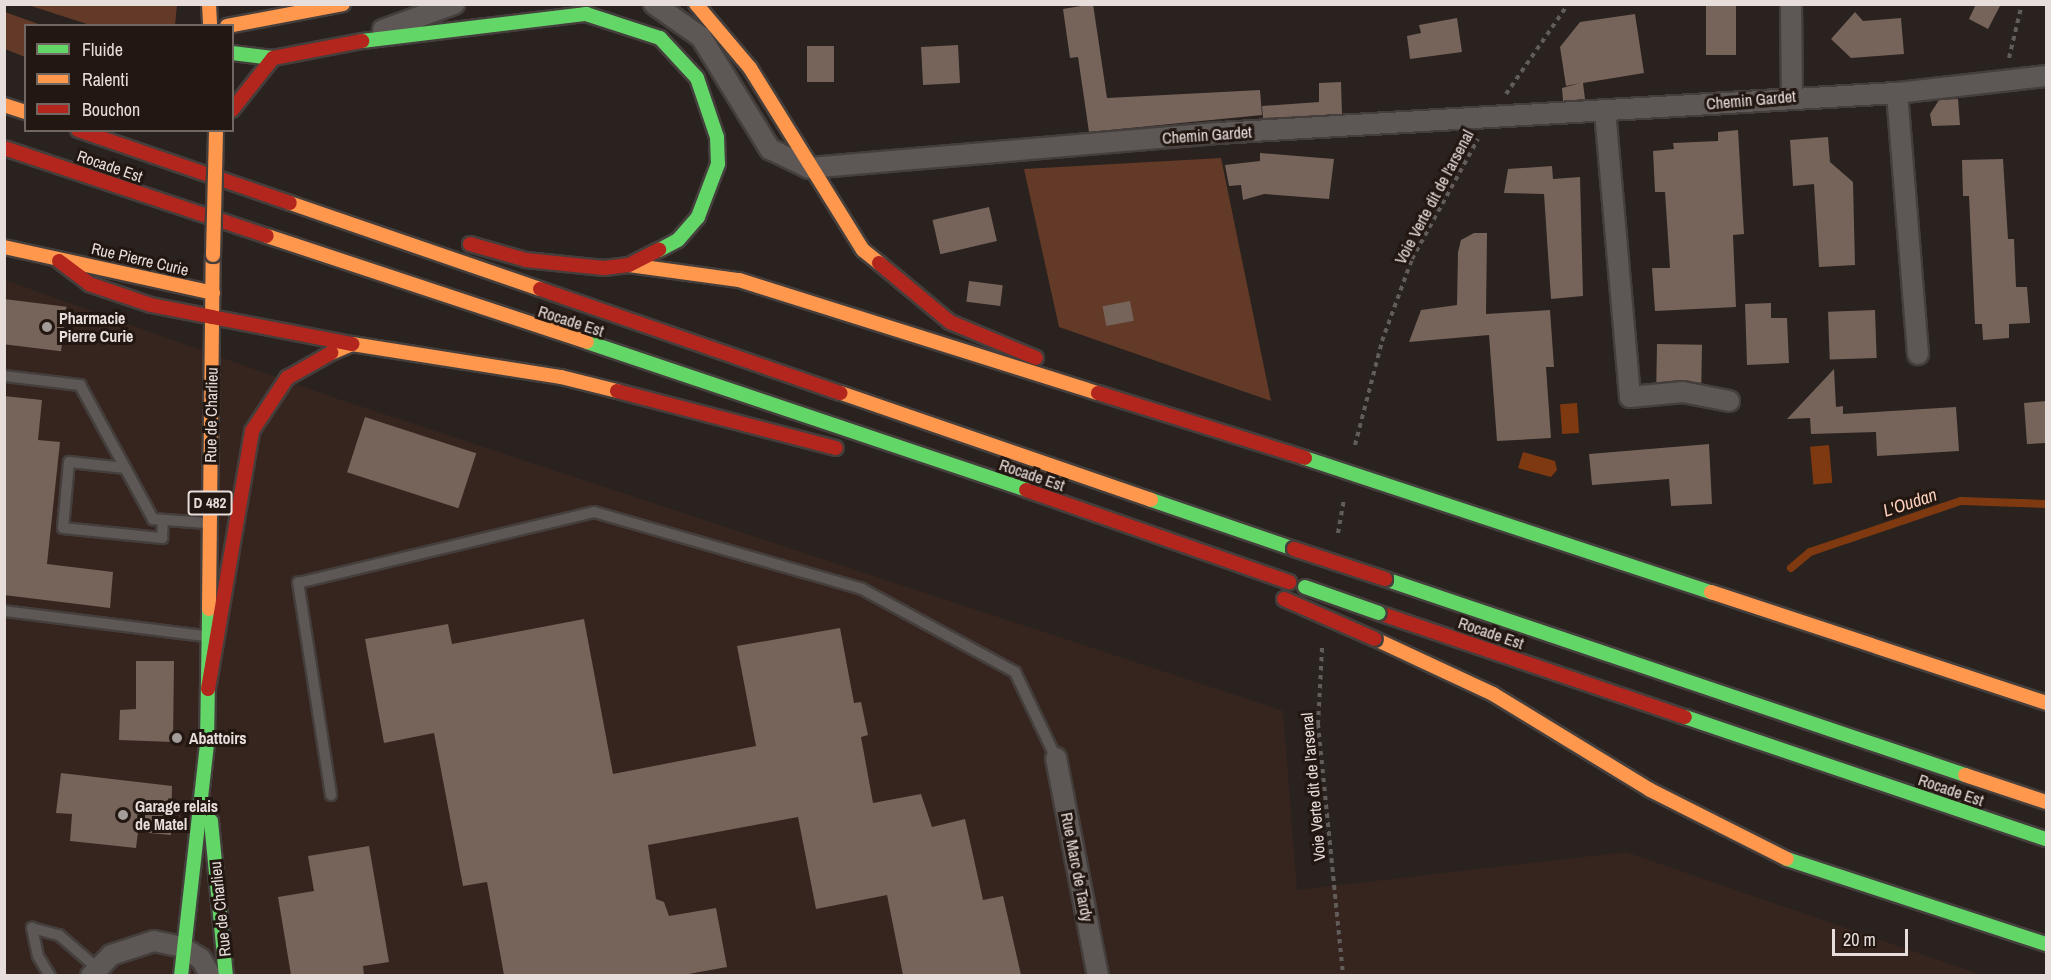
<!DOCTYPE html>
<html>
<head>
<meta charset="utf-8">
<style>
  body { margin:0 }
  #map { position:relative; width:2051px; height:980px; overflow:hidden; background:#29221f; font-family:"Archivo Narrow",sans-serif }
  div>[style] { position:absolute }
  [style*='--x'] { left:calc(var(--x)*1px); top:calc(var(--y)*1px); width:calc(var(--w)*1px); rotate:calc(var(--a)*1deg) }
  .built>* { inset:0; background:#36251e }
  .green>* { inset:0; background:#623a27 }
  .water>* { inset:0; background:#7e3910; transform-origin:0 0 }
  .stream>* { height:8px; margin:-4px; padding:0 4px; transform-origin:4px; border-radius:4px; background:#7e3910 }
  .building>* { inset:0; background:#76635a; transform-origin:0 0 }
  .path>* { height:4px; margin-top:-2px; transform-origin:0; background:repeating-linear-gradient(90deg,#625d5a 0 4.5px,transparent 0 9px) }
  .roads { filter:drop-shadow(2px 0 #443e3c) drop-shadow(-2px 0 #443e3c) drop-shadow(0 2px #443e3c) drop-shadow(0 -2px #443e3c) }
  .lane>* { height:10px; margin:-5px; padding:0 5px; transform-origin:5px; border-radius:5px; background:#5d5855 }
  .street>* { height:20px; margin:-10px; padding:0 10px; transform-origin:10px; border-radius:10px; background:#5d5855 }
  .fast>* { height:14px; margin:-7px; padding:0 7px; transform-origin:7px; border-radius:7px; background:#63d668 }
  .slow>* { height:14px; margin:-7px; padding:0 7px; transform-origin:7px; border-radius:7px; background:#ff974d }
  .jam>* { height:14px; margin:-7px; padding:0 7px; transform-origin:7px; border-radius:7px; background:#b3261e }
  .bridges { filter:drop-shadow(2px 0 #443e3c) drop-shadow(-2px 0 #443e3c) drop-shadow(0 2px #443e3c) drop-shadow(0 -2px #443e3c) }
  .fast-bridge>* { height:14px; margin:-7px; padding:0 7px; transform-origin:7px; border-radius:7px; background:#63d668 }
  .slow-bridge>* { height:14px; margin:-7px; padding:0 7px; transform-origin:7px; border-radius:7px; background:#ff974d }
  .jam-bridge>* { height:14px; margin:-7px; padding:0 7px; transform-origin:7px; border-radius:7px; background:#b3261e }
  .dots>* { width:16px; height:16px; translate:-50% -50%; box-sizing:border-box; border:3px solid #231712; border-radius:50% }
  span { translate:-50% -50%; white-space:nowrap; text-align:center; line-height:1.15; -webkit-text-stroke:6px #231712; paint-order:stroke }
  .shield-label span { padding:2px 4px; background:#231712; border:2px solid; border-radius:4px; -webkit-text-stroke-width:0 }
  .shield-label { font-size:15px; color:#e7dedb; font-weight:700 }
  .street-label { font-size:16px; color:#e7dedb }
  .poi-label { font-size:16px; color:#e7dedb; font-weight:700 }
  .left { translate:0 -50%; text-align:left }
  .water-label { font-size:18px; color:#fdd0bb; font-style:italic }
  .frame { position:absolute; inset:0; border:6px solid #e7dedb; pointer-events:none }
  .legend { position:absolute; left:24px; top:24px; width:210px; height:108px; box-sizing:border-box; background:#231712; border:2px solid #716762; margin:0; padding:8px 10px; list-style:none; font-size:18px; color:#e7dedb }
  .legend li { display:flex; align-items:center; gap:12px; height:30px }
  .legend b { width:30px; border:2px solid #716762 }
  .scale { position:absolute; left:1832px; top:929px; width:76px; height:27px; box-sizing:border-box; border:3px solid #e7dedb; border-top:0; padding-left:8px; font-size:18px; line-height:21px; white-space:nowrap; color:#e7dedb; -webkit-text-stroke:4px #231712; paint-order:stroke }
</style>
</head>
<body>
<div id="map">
  <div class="built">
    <div style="clip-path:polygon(5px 280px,338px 399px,1283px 711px,1297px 890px,1626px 852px,1982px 975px,5px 976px)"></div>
  </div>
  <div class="green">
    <div style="clip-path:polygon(28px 5px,177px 5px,175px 25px,90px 25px)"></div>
    <div style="clip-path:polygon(5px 12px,41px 25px,26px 26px,25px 57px,5px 49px)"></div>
    <div style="clip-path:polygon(1221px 158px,1271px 401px,1059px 327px,1024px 169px)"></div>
  </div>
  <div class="water">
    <div style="left:1577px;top:403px;width:30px;height:17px;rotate:86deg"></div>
    <div style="left:1829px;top:445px;width:38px;height:19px;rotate:85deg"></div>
    <div style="clip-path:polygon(1523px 452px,1555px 461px,1557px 470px,1551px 477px,1518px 468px)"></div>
  </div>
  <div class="stream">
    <div style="--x:1791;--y:568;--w:25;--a:-40"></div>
    <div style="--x:1810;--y:552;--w:159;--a:-18.7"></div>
    <div style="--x:1961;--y:501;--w:85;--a:2"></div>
  </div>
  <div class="building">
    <div style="clip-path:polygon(1093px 4px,1107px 98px,1260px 90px,1262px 115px,1089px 132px,1078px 57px,1070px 58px,1063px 9px)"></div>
    <div style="left:1706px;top:4px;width:30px;height:51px"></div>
    <div style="clip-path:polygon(1976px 4px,2001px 4px,1988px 29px,1969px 19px)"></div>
    <div style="clip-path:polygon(1855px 12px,1863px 21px,1901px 18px,1904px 54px,1851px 58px,1831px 39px)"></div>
    <div style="clip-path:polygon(1635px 14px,1644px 73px,1583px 83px,1585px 99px,1563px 101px,1562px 88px,1580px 83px,1566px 86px,1560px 47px,1580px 22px)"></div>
    <div style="clip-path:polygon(1457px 18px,1462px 52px,1410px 59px,1407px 36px,1421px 33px,1419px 25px)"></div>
    <div style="left:958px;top:45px;width:38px;height:37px;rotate:87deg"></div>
    <div style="left:807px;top:46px;width:27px;height:36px"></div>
    <div style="clip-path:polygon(1341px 82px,1342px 114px,1263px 118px,1262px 106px,1319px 102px,1319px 83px)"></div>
    <div style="clip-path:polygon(1958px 99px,1960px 125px,1932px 126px,1930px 114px,1939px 100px)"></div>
    <div style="clip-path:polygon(1738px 130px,1744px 234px,1733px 235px,1736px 307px,1655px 311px,1652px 268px,1670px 268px,1665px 192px,1655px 192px,1653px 151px,1674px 149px,1673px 143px,1718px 141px,1718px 132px)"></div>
    <div style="clip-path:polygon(1828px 137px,1830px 162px,1853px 182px,1855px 265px,1819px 267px,1814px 184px,1793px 186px,1790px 140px)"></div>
    <div style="clip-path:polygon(1260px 153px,1334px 159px,1329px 199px,1264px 194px,1243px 200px,1241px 185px,1229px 186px,1225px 165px,1260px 161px)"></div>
    <div style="clip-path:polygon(2003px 159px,2008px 239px,2014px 239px,2016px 287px,2027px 287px,2030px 323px,2009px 324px,2009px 338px,1983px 340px,1982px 324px,1975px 324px,1969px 196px,1963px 196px,1962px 160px)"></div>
    <div style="clip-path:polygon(1552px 166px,1553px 179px,1580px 177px,1583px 296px,1551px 299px,1544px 194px,1504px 193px,1508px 169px)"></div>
    <div style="left:989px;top:207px;width:35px;height:58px;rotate:77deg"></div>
    <div style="clip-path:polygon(1474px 233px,1487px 233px,1486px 314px,1550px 310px,1554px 367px,1546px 367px,1551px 438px,1497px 441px,1489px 335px,1409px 342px,1421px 310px,1457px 305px,1458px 252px,1461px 240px)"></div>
    <div style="left:969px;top:281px;width:34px;height:21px;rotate:7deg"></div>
    <div style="left:4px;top:299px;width:63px;height:45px;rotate:7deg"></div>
    <div style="left:1130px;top:301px;width:20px;height:28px;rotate:79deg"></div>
    <div style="clip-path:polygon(1771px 303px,1771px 318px,1787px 318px,1789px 363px,1747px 365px,1745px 304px)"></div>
    <div style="left:1875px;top:310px;width:48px;height:47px;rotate:88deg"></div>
    <div style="left:1657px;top:344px;width:45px;height:38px;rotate:1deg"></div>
    <div style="clip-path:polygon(1834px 369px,1836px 407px,1843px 406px,1843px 414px,1956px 407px,1959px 451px,1877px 456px,1876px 432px,1811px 434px,1810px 418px,1787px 419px)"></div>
    <div style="clip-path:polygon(4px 396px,42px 400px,38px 440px,60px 442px,47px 564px,113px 572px,110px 608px,4px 595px)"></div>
    <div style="clip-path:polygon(2046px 401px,2046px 443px,2027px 444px,2024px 403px)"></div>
    <div style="left:365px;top:417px;width:117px;height:58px;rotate:18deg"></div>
    <div style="clip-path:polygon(1709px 444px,1712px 504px,1671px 506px,1669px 479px,1592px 485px,1589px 454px)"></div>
    <div style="clip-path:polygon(584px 619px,613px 774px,756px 746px,737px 646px,840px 628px,854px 703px,861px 702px,868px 735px,861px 737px,873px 803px,921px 794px,932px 827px,965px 819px,983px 900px,1003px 896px,1021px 975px,903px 975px,887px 895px,816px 909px,798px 817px,648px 845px,656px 899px,664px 902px,669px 916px,716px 908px,727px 967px,683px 975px,504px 975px,487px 882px,463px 886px,434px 733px,384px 743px,365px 639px,448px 624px,452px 644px)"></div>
    <div style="clip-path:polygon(136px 661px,174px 661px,173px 742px,119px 740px,120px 710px,136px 709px)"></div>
    <div style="clip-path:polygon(61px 773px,172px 786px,171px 835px,138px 832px,136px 848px,70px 841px,72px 814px,56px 813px)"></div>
    <div style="clip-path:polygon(369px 846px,389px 962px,363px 966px,364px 975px,291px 975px,278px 897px,314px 891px,308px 856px)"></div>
  </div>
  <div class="path">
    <div style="--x:2009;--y:58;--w:56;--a:-76.5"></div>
    <div style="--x:1506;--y:94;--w:109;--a:-55.4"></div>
    <div style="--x:1355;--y:445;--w:107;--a:-75.4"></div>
    <div style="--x:1382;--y:341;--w:87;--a:-69.9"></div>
    <div style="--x:1412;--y:259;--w:137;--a:-61.2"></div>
    <div style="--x:1338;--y:533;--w:35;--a:-80"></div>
    <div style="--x:1322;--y:648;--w:76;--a:93"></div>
    <div style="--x:1318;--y:724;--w:253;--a:84.3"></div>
  </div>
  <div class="roads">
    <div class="lane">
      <div style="--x:4;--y:376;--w:77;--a:6.8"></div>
      <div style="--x:80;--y:385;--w:153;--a:61.4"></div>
      <div style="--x:153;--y:519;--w:53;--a:4.3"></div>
      <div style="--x:125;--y:468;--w:56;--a:-173.9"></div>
      <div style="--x:69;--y:462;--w:66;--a:95.2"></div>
      <div style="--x:63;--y:528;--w:100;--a:5.8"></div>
      <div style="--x:162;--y:538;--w:18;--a:-87"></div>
      <div style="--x:4;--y:611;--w:203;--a:7.1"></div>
      <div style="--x:331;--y:795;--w:215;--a:-98.8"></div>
      <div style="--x:298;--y:583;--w:304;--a:-13.5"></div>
      <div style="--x:594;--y:512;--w:279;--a:16"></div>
      <div style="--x:862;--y:589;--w:174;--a:28.5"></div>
      <div style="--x:1015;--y:672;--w:95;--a:64.5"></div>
      <div style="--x:50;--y:976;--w:23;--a:-121"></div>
      <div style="--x:38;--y:956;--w:29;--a:-102"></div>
      <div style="--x:32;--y:928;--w:28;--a:15"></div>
      <div style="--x:59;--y:935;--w:50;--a:41"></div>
    </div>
    <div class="street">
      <div style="--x:654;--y:4;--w:57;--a:35.1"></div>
      <div style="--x:701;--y:37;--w:132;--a:58.4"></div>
      <div style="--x:770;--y:149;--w:43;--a:26"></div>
      <div style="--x:809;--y:168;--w:411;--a:-4.9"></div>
      <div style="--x:1219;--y:133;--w:679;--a:-3.38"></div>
      <div style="--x:1897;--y:93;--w:150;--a:-6.5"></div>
      <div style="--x:1791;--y:4;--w:91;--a:89.4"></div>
      <div style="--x:383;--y:30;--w:76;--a:-20.1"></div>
      <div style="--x:1897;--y:93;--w:262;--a:85.4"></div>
      <div style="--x:1605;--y:111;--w:287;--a:85"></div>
      <div style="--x:1630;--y:397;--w:53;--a:-5.4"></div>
      <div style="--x:1683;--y:392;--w:47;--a:11.1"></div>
      <div style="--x:1056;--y:758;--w:222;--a:79.1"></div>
      <div style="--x:91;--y:976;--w:29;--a:-46"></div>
      <div style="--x:111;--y:955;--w:45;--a:-18"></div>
      <div style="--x:154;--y:941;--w:29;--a:12"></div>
      <div style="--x:182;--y:947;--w:22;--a:32"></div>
      <div style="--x:201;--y:959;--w:20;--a:60"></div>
    </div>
    <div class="fast">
      <div style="--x:362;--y:41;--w:226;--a:-6.9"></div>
      <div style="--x:586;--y:14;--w:78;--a:18"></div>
      <div style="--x:660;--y:38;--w:54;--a:47.2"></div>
      <div style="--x:697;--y:78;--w:62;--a:71.3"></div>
      <div style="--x:717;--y:137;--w:27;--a:88"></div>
      <div style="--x:718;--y:164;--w:57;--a:110.7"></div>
      <div style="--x:698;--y:217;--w:30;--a:131"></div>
      <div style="--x:678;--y:240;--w:21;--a:152"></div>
      <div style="--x:232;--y:53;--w:41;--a:7"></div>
      <div style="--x:587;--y:342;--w:463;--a:18.6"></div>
      <div style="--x:1305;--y:458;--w:428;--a:18.3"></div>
      <div style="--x:1151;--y:500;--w:151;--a:18.9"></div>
      <div style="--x:1385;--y:579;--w:612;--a:18.67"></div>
      <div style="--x:1685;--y:717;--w:381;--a:18.7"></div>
      <div style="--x:211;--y:821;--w:156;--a:84.5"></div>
      <div style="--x:1787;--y:859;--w:273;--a:18.2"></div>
      <div style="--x:181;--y:976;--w:234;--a:-83.6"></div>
      <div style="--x:207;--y:743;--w:134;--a:-89.1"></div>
    </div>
    <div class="slow">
      <div style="--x:209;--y:4;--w:22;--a:87"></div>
      <div style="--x:696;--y:4;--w:84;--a:49.8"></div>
      <div style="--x:750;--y:68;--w:214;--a:58.2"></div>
      <div style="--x:863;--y:250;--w:21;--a:39"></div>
      <div style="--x:227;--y:26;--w:118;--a:-10.7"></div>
      <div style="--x:4;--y:105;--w:23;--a:18"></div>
      <div style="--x:290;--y:203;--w:264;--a:19"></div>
      <div style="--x:267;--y:236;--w:337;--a:18.3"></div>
      <div style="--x:4;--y:247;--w:214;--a:12.4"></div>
      <div style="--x:629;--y:265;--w:111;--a:7.8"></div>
      <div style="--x:739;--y:280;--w:376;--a:17.5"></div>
      <div style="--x:331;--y:353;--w:23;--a:-23"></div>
      <div style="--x:352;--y:344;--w:212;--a:9"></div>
      <div style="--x:561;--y:377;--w:58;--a:14"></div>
      <div style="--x:841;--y:393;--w:328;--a:19"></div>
      <div style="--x:1711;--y:592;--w:353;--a:18.3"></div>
      <div style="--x:209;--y:609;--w:354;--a:-89.4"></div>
      <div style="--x:1375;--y:639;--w:130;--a:25"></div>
      <div style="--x:1493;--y:694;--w:184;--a:31.4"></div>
      <div style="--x:1650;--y:790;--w:153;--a:26.7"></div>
      <div style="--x:1965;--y:775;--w:85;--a:18.4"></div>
    </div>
    <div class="jam">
      <div style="--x:232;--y:110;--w:66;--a:-51.7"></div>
      <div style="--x:273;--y:58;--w:91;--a:-10.8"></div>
      <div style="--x:78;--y:130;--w:224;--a:19"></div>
      <div style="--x:4;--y:148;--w:277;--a:18.5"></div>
      <div style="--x:470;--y:244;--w:58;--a:15.9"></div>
      <div style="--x:526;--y:260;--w:78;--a:5.9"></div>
      <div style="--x:604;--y:268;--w:25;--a:-7"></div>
      <div style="--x:629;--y:265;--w:34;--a:-27"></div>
      <div style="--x:59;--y:261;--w:38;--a:37"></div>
      <div style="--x:89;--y:284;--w:65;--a:18.7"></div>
      <div style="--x:151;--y:305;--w:62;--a:11.1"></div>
      <div style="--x:879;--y:263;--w:92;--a:39.7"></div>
      <div style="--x:950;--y:322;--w:93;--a:22.7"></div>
      <div style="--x:540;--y:289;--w:318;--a:19.1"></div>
      <div style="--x:212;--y:317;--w:143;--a:10.9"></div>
      <div style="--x:617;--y:391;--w:226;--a:14.6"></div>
      <div style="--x:1098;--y:393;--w:217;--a:17.4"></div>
      <div style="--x:1026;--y:490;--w:279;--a:19.3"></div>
      <div style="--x:1379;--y:613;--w:323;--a:18.8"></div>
      <div style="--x:208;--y:689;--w:262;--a:-80.3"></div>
      <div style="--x:252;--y:431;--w:64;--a:-56.6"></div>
      <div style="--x:287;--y:378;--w:51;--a:-29.6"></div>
    </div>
  </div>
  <div class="bridges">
    <div class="fast-bridge">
      <div style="--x:1305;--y:587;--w:78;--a:19.4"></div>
    </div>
    <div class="slow-bridge">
      <div style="--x:213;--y:255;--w:125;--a:-88.6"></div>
    </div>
    <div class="jam-bridge">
      <div style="--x:1294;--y:549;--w:96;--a:18.2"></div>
      <div style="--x:1284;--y:599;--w:99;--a:23.7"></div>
    </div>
  </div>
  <div class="dots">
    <div style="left:47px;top:327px;background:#a49c99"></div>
    <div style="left:177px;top:738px;background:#a49c99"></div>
    <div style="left:123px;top:815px;background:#a49c99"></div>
  </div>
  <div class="shield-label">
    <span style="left:210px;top:503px">D 482</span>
  </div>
  <div class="street-label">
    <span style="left:1751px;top:100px;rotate:-5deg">Chemin Gardet</span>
    <span style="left:1207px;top:135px;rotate:-4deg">Chemin Gardet</span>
    <span style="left:110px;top:166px;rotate:19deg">Rocade Est</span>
    <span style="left:1434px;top:197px;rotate:-62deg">Voie Verte dit de l'arsenal</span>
    <span style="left:140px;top:259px;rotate:13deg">Rue Pierre Curie</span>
    <span style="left:571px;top:321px;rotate:18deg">Rocade Est</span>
    <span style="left:211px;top:415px;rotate:-89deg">Rue de Charlieu</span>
    <span style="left:1032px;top:475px;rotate:19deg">Rocade Est</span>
    <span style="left:1491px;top:633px;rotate:19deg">Rocade Est</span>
    <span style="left:1313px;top:787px;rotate:-95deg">Voie Verte dit de l'arsenal</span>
    <span style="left:1951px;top:790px;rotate:19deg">Rocade Est</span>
    <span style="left:1077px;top:867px;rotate:79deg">Rue Marc de Tardy</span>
    <span style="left:220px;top:909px;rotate:-96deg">Rue de Charlieu</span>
  </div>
  <div class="poi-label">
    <span class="left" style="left:59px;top:327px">Pharmacie<br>Pierre Curie</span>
    <span class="left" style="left:189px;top:738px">Abattoirs</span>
    <span class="left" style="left:135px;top:815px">Garage relais<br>de Matel</span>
  </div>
  <div class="water-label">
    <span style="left:1910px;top:503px;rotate:-18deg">L'Oudan</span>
  </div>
  <div class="frame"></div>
  <ul class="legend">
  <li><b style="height:8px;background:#63d668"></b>Fluide</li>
  <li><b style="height:8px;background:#ff974d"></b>Ralenti</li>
  <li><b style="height:8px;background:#b3261e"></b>Bouchon</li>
  </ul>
  <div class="scale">20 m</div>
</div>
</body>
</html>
